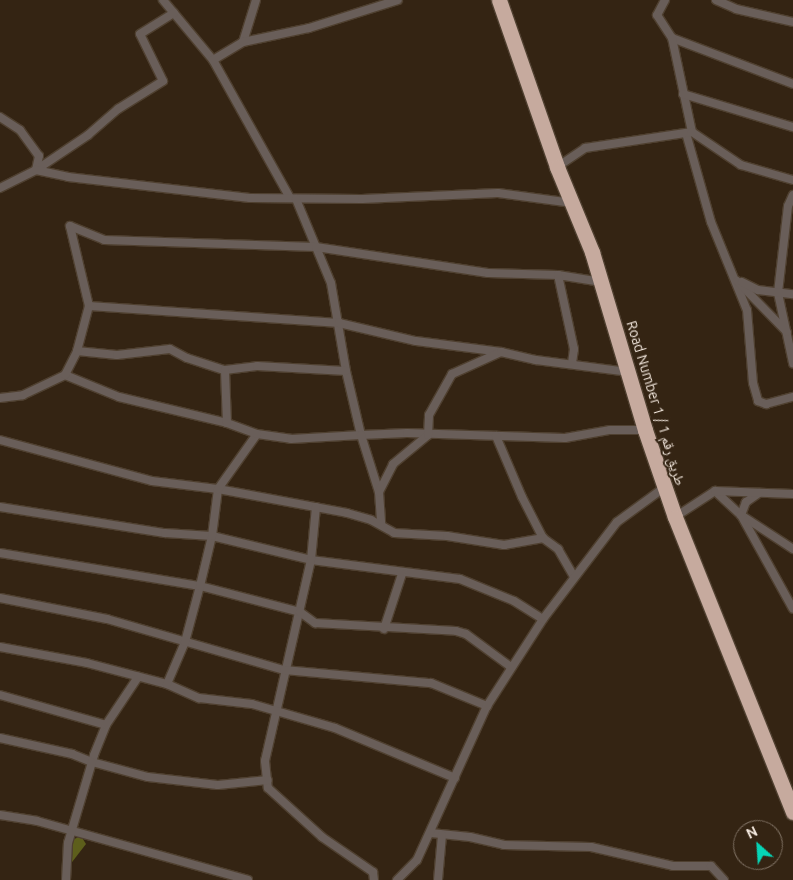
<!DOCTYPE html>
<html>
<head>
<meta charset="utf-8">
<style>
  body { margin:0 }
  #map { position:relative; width:793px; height:880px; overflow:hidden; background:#342413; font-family:Ubuntu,"Noto Naskh Arabic",sans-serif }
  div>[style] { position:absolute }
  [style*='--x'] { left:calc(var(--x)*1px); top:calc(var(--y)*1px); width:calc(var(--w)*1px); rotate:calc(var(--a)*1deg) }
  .water>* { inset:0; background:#5d5e1b }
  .roads { filter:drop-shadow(1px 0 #4f4030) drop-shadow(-1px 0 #4f4030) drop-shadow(0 1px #4f4030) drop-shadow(0 -1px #4f4030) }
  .street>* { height:8px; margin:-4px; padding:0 4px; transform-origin:4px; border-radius:4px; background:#695e59 }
  .highway>* { height:15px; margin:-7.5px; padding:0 7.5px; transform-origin:7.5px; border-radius:7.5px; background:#c6aa9e }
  span { translate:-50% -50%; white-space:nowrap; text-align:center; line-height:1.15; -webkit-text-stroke:4px #342413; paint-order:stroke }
  .street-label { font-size:14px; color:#f4e9df }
  .north { position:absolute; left:733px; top:820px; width:50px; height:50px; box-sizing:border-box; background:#342413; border:1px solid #817365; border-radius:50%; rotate:334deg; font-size:14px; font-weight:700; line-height:20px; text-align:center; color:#f4e9df }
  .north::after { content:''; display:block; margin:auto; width:18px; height:22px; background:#06d5b6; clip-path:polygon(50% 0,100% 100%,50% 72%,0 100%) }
</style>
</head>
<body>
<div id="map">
  <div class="water">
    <div style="clip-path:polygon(81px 836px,86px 844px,69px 866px,72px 840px)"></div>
  </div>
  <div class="roads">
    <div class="street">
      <div style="--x:163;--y:0;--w:78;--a:50.2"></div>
      <div style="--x:213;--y:60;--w:156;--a:60.8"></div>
      <div style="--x:665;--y:0;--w:17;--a:118"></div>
      <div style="--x:657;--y:15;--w:27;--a:57"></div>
      <div style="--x:672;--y:38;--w:129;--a:20.8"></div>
      <div style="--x:716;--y:0;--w:22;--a:24"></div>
      <div style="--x:736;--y:9;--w:58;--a:12.8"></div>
      <div style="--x:672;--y:38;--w:96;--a:78"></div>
      <div style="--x:243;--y:42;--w:44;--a:-72.8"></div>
      <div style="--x:213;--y:60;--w:35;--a:-31"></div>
      <div style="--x:243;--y:42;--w:67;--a:-12"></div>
      <div style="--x:309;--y:28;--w:93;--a:-17.5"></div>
      <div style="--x:683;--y:94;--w:115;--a:16.7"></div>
      <div style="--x:0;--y:117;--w:24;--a:33"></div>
      <div style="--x:20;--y:130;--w:32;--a:54"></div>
      <div style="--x:39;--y:156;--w:14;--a:102"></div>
      <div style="--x:686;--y:133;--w:92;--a:74.3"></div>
      <div style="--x:711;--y:222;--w:95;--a:67.8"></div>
      <div style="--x:747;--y:310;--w:73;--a:85.3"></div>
      <div style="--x:753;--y:383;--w:19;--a:74"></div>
      <div style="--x:758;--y:401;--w:9;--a:21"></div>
      <div style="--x:766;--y:404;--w:28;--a:-15"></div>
      <div style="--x:557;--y:167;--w:34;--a:-34"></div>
      <div style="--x:585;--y:148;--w:108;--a:-8.5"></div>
      <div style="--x:692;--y:132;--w:59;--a:34"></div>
      <div style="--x:741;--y:165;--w:54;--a:16.1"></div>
      <div style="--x:36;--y:170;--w:63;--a:-33.9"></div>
      <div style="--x:88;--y:135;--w:40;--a:-41"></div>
      <div style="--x:118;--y:109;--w:53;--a:-31.9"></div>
      <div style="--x:163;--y:81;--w:52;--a:-116.1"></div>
      <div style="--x:140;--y:34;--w:40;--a:-32"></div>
      <div style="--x:0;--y:188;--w:40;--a:-26.6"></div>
      <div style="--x:36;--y:170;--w:33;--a:12"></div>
      <div style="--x:68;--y:177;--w:183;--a:6.6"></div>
      <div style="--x:250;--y:198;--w:112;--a:0.5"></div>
      <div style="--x:362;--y:199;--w:136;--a:-2.5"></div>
      <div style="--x:498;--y:193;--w:75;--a:7.7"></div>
      <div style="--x:793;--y:195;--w:12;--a:114"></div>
      <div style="--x:788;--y:206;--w:88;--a:96.6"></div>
      <div style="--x:778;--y:293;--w:72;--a:77.9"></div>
      <div style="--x:296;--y:199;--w:91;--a:67.4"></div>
      <div style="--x:331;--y:283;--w:89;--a:80.3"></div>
      <div style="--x:346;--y:371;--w:66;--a:76.8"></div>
      <div style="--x:361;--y:435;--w:46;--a:-2.5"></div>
      <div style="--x:407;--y:433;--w:158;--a:1.8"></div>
      <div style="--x:565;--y:438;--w:46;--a:-10.1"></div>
      <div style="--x:610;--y:430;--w:35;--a:0"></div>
      <div style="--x:70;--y:226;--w:37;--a:22"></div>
      <div style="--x:104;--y:240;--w:212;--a:1.9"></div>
      <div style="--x:316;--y:247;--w:174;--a:8.6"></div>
      <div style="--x:488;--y:273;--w:70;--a:1.6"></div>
      <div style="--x:558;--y:275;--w:44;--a:9.2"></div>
      <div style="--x:558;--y:275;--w:76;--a:77.8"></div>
      <div style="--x:574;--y:349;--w:14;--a:98"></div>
      <div style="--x:737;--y:281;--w:71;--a:45.6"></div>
      <div style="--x:742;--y:282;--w:18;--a:27"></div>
      <div style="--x:758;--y:290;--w:35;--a:7"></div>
      <div style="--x:89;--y:306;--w:251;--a:3.9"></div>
      <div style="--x:339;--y:323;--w:79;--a:13.2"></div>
      <div style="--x:416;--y:341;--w:86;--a:7.4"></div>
      <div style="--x:77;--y:351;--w:40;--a:5.7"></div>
      <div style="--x:117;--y:355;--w:53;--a:-6.5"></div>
      <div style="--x:170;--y:349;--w:19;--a:28"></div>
      <div style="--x:187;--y:358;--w:40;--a:18"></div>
      <div style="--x:225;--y:370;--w:32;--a:-7"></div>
      <div style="--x:257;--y:366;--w:89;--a:3.2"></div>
      <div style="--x:65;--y:375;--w:58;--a:22.2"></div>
      <div style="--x:119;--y:397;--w:111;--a:13.5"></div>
      <div style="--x:0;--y:398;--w:23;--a:-7"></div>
      <div style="--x:23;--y:395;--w:47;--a:-25.5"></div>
      <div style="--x:65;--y:375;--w:27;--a:-63"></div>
      <div style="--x:77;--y:351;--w:47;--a:-75.1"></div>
      <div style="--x:89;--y:306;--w:82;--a:-103.4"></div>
      <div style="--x:257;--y:434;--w:34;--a:8"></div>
      <div style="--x:291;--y:439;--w:70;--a:-3.3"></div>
      <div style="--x:361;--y:435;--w:60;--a:72.5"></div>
      <div style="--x:379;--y:492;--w:32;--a:86"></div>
      <div style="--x:496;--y:436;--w:66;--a:66.9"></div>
      <div style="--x:522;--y:497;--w:46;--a:62.9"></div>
      <div style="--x:543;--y:538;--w:19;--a:36"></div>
      <div style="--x:558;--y:549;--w:32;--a:60"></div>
      <div style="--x:0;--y:440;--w:157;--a:15.1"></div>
      <div style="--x:152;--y:481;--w:66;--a:6.9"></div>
      <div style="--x:218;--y:489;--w:131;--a:10.5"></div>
      <div style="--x:347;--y:513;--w:25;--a:16"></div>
      <div style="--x:371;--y:520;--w:26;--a:29"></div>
      <div style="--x:394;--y:533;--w:53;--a:3.2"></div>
      <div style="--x:447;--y:536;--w:58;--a:9"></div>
      <div style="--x:504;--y:545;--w:40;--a:-10"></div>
      <div style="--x:715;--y:491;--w:35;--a:43"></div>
      <div style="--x:741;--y:515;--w:62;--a:33.2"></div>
      <div style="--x:379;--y:492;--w:31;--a:-63"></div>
      <div style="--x:393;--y:464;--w:45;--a:-39.6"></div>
      <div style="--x:428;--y:435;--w:20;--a:-87"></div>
      <div style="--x:429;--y:415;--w:47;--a:-60.7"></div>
      <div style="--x:452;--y:374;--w:54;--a:-24.2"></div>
      <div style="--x:501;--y:352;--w:36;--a:13"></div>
      <div style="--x:536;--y:360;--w:94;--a:7.4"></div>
      <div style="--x:759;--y:493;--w:16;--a:145"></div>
      <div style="--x:746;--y:502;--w:14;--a:111"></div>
      <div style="--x:741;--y:515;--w:107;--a:61"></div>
      <div style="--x:0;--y:507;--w:167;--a:9"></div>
      <div style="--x:165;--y:533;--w:47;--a:3.7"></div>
      <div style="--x:212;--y:536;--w:102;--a:13.6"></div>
      <div style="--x:311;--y:560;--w:150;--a:7.3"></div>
      <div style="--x:460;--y:579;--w:58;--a:22.2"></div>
      <div style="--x:514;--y:601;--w:34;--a:32"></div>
      <div style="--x:316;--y:507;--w:53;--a:95.4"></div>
      <div style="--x:311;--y:560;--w:206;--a:102.9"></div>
      <div style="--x:265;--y:761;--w:27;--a:84"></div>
      <div style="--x:268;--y:788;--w:73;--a:42.2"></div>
      <div style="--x:322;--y:837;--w:62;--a:34.5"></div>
      <div style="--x:373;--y:872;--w:8;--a:83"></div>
      <div style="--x:675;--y:517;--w:48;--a:-33"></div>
      <div style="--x:715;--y:491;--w:78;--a:2.2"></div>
      <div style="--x:0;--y:553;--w:203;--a:9.4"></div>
      <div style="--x:200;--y:586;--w:103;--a:14.6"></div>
      <div style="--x:300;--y:612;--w:19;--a:36"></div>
      <div style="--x:315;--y:623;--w:141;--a:3.2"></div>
      <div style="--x:456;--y:631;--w:10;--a:17"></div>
      <div style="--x:466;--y:634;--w:56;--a:36.3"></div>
      <div style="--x:0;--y:598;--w:109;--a:11.1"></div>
      <div style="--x:107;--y:619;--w:184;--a:16.1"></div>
      <div style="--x:284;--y:670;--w:148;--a:5.1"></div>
      <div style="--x:431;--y:683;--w:61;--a:22.3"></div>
      <div style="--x:384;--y:629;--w:58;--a:-71.9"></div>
      <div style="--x:0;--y:647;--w:88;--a:10.4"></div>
      <div style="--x:87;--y:663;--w:83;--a:14.7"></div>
      <div style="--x:167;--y:684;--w:35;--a:24"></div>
      <div style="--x:199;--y:698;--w:53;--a:6.5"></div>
      <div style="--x:252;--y:704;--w:86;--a:16.1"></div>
      <div style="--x:335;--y:728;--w:130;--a:22.6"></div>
      <div style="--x:167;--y:684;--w:46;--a:-66.8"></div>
      <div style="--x:185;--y:642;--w:58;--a:-75"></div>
      <div style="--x:200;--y:586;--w:51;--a:-76.5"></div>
      <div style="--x:212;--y:536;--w:47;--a:-82.7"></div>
      <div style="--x:218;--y:489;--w:67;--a:-54.7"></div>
      <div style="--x:257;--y:434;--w:32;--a:-160"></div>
      <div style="--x:227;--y:423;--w:53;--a:-92.2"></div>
      <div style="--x:0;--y:695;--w:110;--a:15.8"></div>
      <div style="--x:0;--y:738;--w:74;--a:12.5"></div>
      <div style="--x:72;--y:754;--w:22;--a:22"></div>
      <div style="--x:92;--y:762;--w:58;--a:15"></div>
      <div style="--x:148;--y:777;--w:70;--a:6.5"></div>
      <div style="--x:218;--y:785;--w:50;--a:-5.7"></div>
      <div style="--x:0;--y:815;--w:37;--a:9"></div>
      <div style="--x:37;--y:821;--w:219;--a:15.6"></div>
      <div style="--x:431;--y:833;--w:39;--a:6"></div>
      <div style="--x:470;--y:837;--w:35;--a:13"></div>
      <div style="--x:504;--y:845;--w:87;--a:1.3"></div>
      <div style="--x:591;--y:847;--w:84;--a:13"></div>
      <div style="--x:673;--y:866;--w:38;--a:0"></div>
      <div style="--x:711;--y:866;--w:19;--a:47"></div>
      <div style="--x:66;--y:880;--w:37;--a:-87"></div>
      <div style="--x:68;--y:843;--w:92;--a:-73.5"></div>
      <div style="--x:94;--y:755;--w:32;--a:-68"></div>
      <div style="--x:106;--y:725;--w:58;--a:-56.3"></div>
      <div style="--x:397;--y:880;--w:28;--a:-45"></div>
      <div style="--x:417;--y:860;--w:169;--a:-65.6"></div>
      <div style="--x:487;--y:706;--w:103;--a:-57.2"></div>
      <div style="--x:543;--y:619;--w:122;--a:-52.7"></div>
      <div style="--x:617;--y:522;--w:59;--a:-36.1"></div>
      <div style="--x:438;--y:880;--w:45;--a:-84.9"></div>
    </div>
    <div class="highway">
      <div style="--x:499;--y:0;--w:177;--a:70.8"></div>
      <div style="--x:557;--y:167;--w:92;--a:67.6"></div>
      <div style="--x:592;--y:252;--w:186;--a:73.4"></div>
      <div style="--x:645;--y:430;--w:92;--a:71"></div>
      <div style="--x:675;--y:517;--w:318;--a:68.2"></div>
    </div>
  </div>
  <div class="street-label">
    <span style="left:656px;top:403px;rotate:73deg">Road Number 1 / طريق رقم 1</span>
  </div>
  <div class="north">N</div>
</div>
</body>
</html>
